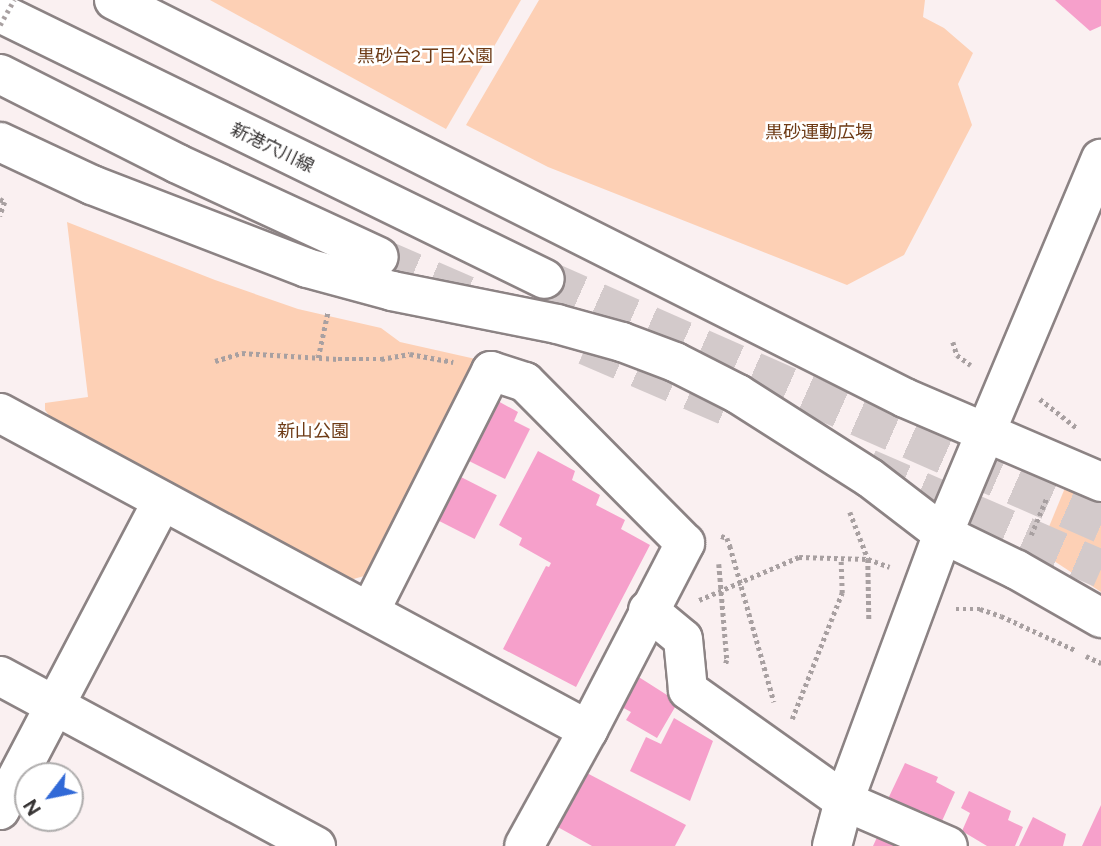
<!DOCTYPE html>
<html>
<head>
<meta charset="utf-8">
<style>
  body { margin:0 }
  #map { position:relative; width:1101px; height:846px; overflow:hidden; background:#faf0f1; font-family:Figtree,"Noto Sans JP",sans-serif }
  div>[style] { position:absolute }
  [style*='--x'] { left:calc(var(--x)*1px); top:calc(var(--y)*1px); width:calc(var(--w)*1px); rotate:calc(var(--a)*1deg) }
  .green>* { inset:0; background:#fdd0b5 }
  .building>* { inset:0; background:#f6a0cb; transform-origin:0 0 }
  .tertiary-tunnel>* { height:38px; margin-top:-19px; transform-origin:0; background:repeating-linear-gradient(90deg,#d3cacb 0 38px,transparent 0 57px) }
  .path>* { height:4.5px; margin-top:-2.25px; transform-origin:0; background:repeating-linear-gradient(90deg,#a8a0a1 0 3.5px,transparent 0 7px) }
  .roads { filter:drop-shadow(2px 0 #8c8384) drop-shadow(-2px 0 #8c8384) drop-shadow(0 2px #8c8384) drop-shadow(0 -2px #8c8384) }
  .minor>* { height:38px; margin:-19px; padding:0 19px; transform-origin:19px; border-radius:19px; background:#fff }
  .tertiary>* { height:38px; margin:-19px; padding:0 19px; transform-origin:19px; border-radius:19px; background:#fff }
  .path-bridge>* { height:4.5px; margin-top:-2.25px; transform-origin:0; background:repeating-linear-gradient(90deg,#a8a0a1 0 3.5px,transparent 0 7px) }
  span { translate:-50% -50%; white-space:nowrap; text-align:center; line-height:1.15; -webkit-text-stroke:5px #fff; paint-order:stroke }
  .park-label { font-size:18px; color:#6e3b16 }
  .street-label { font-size:18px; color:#363333 }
  .north { position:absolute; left:14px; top:762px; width:70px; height:70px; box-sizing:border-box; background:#fff; border:2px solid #afadad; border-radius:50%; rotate:238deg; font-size:19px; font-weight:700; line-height:28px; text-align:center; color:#363333 }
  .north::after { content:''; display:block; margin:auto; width:24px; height:32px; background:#3169d7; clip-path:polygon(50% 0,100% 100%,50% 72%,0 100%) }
</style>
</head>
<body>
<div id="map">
  <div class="green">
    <div style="clip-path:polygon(210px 0,521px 0,446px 129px)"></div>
    <div style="clip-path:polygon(539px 0,925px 0,923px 17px,944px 28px,973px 53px,958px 84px,972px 125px,904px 255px,847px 285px,548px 167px,466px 125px)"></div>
    <div style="clip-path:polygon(67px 222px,215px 280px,298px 309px,381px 328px,400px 342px,480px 360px,368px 575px,346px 581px,56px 425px,45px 410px,45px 403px,88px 397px)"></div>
    <div style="clip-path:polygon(1067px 483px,1101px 498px,1101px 592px,1039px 551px)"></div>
  </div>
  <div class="building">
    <div style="clip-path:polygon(1055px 0,1101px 0,1101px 26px,1090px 31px)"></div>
    <div style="clip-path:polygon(496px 400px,518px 412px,514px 421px,530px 429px,505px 479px,465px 459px)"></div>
    <div style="clip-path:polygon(538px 451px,575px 471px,572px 480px,600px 495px,596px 505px,625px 520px,621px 529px,650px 545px,576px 687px,503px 649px,546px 566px,549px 567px,551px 563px,519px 545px,522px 538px,499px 525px)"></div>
    <div style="left:455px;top:474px;width:47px;height:49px;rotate:27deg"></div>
    <div style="clip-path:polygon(634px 674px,678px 702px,657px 738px,626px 720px,631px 712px,618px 705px)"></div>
    <div style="clip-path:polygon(674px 718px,713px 741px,690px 801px,630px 771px,646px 737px,661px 744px)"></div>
    <div style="clip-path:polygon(905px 763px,938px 777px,936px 782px,955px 792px,942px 821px,920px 810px,917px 814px,887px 801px)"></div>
    <div style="clip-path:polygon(583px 771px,686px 825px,675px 846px,592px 846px,554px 825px)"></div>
    <div style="clip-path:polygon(969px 791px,1011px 811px,1008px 820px,1023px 827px,1015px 846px,987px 846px,962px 831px,970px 813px,961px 808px)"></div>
    <div style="clip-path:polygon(1101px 805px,1101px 846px,1082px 846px)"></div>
    <div style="clip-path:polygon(1033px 817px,1066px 834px,1063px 846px,1019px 846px)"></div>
    <div style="clip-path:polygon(879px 833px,902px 846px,873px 846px)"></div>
  </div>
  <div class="tertiary-tunnel">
    <div style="--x:379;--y:257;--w:106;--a:23.4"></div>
    <div style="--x:545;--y:279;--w:608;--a:23.78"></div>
    <div style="--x:586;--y:346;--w:167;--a:23.3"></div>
    <div style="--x:868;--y:468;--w:254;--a:23.4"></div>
  </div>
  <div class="path">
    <div style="--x:0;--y:199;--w:6;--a:31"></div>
    <div style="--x:5;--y:202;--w:15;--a:110"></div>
    <div style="--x:953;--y:342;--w:14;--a:73"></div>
    <div style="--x:957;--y:355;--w:17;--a:36"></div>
    <div style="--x:318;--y:358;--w:48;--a:-78"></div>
    <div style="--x:215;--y:361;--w:28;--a:-17"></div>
    <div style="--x:242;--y:353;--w:96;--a:3.6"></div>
    <div style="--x:338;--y:359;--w:43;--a:0"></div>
    <div style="--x:381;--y:359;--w:29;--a:-10"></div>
    <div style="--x:410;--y:354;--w:44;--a:10.5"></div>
    <div style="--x:1040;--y:399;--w:47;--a:38.1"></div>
    <div style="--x:850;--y:512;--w:50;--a:69"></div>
    <div style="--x:868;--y:559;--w:60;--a:89"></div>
    <div style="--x:1031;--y:535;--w:41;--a:-67.2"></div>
    <div style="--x:721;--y:536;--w:6;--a:18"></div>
    <div style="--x:727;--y:538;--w:9;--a:69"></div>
    <div style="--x:730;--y:546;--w:162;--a:74.2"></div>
    <div style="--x:719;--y:564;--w:96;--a:85.2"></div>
    <div style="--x:727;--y:660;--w:6;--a:108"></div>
    <div style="--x:699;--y:600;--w:109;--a:-23.3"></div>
    <div style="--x:799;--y:557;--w:69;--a:1.7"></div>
    <div style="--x:868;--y:559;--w:23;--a:20"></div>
    <div style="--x:956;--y:609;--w:24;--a:0"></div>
    <div style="--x:980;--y:609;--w:22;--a:18"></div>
    <div style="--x:1001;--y:616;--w:81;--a:24.7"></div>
    <div style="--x:1086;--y:656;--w:17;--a:25"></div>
    <div style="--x:792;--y:719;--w:136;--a:-68.4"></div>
    <div style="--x:842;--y:593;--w:35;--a:-92"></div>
  </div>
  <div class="roads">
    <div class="minor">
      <div style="--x:0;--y:142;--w:102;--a:25.1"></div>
      <div style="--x:92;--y:185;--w:230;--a:21.1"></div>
      <div style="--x:307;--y:268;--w:88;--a:15.1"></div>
      <div style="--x:392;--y:291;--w:168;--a:11.3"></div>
      <div style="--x:557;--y:324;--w:67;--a:15.5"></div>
      <div style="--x:622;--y:342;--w:57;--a:20.7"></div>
      <div style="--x:675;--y:362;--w:71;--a:26.9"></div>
      <div style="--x:738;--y:394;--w:156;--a:32.5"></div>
      <div style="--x:870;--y:478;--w:92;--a:37.5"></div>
      <div style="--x:943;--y:534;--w:82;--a:25.9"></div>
      <div style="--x:1017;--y:570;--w:97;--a:29.7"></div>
      <div style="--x:0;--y:413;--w:668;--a:28.33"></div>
      <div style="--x:648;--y:610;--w:45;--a:39.6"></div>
      <div style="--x:683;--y:639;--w:51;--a:84.4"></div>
      <div style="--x:688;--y:690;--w:191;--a:35.4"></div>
      <div style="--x:844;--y:801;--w:113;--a:23.4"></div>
      <div style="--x:370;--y:611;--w:269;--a:-63.2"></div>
      <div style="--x:491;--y:371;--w:36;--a:18"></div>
      <div style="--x:525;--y:382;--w:227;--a:45.2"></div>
      <div style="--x:685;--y:543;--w:211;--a:117.4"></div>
      <div style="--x:588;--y:730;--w:132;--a:118.9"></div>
      <div style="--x:0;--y:676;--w:359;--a:28.3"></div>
      <div style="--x:0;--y:810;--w:349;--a:-62.3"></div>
    </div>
    <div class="tertiary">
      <div style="--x:114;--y:0;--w:885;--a:26.71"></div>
      <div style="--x:905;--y:398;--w:213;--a:23.2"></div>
      <div style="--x:0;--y:13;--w:606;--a:26.02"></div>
      <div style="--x:0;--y:74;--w:199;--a:26.8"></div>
      <div style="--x:178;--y:164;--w:221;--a:24.8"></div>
      <div style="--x:832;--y:846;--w:47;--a:-75.1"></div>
      <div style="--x:844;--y:801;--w:285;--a:-69.7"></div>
      <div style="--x:943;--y:534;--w:407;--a:-67.2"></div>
    </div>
  </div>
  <div class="path-bridge">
    <div style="--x:0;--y:25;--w:29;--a:-61"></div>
  </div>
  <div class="park-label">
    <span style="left:425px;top:56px">黒砂台2丁目公園</span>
    <span style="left:819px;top:132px">黒砂運動広場</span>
    <span style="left:313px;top:431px">新山公園</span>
  </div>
  <div class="street-label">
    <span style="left:272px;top:148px;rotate:26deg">新港穴川線</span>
  </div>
  <div class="north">N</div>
</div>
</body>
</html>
